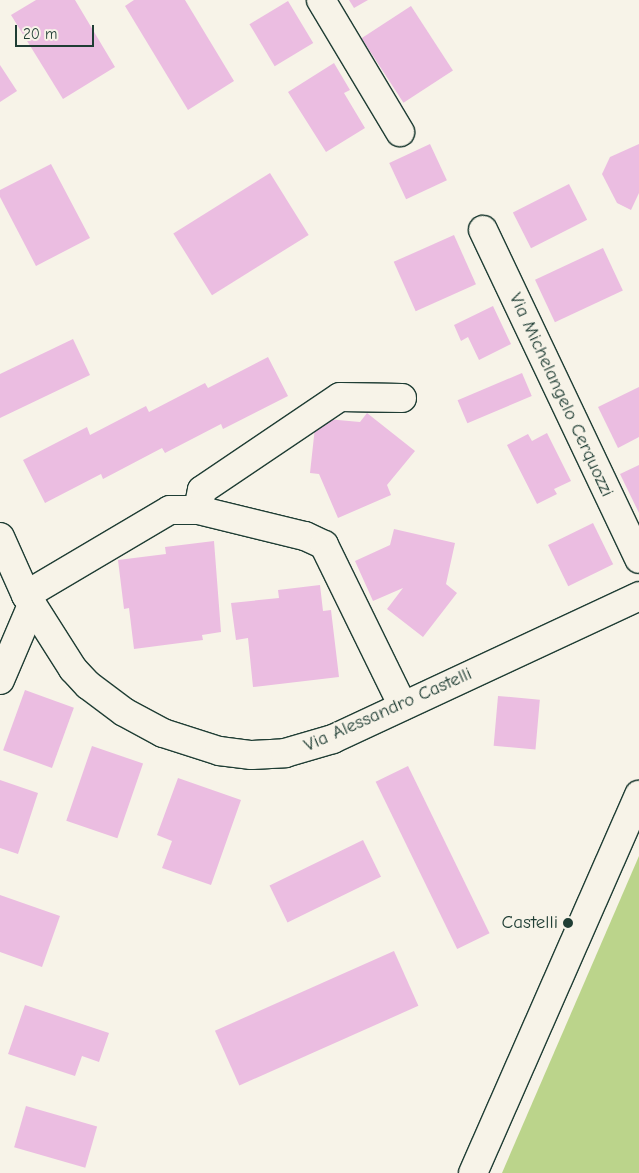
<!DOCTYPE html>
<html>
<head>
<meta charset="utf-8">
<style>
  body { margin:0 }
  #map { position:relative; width:639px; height:1173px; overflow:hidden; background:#f7f3e8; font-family:"Comic Neue",sans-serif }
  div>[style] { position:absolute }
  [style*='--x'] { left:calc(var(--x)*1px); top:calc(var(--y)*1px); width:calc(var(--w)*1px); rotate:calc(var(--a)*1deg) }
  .green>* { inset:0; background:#bbd48b }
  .building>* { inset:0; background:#ebbde1; transform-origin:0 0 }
  .roads { filter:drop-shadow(1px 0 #1f3d34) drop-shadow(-1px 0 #1f3d34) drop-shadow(0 1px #1f3d34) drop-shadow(0 -1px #1f3d34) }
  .minor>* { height:28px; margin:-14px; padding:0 14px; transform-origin:14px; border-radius:14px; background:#f7f3e8 }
  .dots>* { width:14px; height:14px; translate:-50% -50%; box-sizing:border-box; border:2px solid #f7f3e8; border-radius:50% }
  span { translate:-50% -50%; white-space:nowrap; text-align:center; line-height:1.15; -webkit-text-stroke:5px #f7f3e8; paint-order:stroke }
  .street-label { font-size:19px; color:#1f3d34 }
  .poi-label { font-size:19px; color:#1f3d34 }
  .right { translate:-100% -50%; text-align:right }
  .scale { position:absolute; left:15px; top:25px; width:79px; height:22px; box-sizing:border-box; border:2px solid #1f3d34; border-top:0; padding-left:6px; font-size:15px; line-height:18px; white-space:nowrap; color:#1f3d34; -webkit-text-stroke:4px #f7f3e8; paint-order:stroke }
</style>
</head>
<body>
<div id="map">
  <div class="green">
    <div style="clip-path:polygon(639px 856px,639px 1173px,502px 1173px)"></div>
  </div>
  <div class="building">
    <div style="clip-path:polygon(36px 0,75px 0,115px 67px,63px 99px,11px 15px)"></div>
    <div style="clip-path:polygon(134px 0,185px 0,234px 81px,188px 110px,125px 6px)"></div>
    <div style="clip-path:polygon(349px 0,368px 0,354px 8px)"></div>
    <div style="left:288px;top:1px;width:49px;height:45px;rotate:59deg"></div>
    <div style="left:411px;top:6px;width:77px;height:59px;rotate:57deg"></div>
    <div style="clip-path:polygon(334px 63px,350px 90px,344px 93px,365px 128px,326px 152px,288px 92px)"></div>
    <div style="clip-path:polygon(0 65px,17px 91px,0 102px)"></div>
    <div style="left:430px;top:144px;width:40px;height:45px;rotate:65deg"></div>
    <div style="clip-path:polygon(639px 144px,639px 193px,631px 210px,617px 203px,602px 174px,610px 157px)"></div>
    <div style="clip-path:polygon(51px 164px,90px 238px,36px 266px,0 197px,0 190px)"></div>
    <div style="left:270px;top:173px;width:73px;height:114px;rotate:58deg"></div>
    <div style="left:569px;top:184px;width:40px;height:63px;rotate:63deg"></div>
    <div style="left:454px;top:235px;width:54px;height:66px;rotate:66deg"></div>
    <div style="left:603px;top:248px;width:47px;height:75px;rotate:65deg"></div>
    <div style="clip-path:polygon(493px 306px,511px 344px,479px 360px,468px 337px,461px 341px,454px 325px)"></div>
    <div style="clip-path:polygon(73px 339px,90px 375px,0 418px,0 374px)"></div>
    <div style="clip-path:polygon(268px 357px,288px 396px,223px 429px,221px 424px,165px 453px,162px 448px,103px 479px,101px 474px,45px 503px,23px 460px,87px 427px,90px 435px,146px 406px,149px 412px,205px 383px,208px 388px)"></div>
    <div style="left:522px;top:373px;width:25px;height:70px;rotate:67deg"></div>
    <div style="clip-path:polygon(639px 387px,639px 437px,618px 448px,598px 407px)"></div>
    <div style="clip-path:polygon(367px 413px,415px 451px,387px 485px,391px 495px,338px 518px,319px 474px,310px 473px,316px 418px,360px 422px)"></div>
    <div style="clip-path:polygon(547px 433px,571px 481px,554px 489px,557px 494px,537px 504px,507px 445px,528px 434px,532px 441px)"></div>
    <div style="clip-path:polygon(639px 465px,639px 513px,620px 474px)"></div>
    <div style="left:593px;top:523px;width:46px;height:50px;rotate:64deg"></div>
    <div style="clip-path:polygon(394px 529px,455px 543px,446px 584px,457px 593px,423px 637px,387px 609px,403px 588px,373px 601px,355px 561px,390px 545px)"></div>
    <div style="clip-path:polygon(214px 541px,221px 632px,202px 635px,203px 640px,134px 649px,129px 608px,124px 609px,118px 560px,166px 554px,165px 547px)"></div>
    <div style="clip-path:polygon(320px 585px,323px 611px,331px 610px,339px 677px,253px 687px,248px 638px,236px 640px,231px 603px,279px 598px,278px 590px)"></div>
    <div style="left:25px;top:690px;width:52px;height:64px;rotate:20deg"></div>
    <div style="left:498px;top:696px;width:42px;height:50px;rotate:5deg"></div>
    <div style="left:92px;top:746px;width:54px;height:79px;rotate:19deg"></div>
    <div style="left:408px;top:766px;width:186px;height:36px;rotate:64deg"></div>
    <div style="clip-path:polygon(178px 778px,241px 800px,211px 885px,162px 868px,172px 841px,157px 835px)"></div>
    <div style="clip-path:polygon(0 780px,38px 793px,18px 854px,0 848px)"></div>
    <div style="left:363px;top:840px;width:41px;height:104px;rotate:64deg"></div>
    <div style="clip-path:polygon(0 895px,60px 916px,42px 967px,0 952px)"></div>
    <div style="left:394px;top:951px;width:60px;height:196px;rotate:66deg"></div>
    <div style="clip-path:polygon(25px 1005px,109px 1033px,99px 1062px,82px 1056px,75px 1076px,8px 1054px)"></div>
    <div style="left:26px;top:1106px;width:74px;height:43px;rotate:16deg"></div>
  </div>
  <div class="roads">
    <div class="minor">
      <div style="--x:321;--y:0;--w:154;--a:59.1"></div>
      <div style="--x:483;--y:230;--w:364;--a:64.6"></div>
      <div style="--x:198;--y:510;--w:20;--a:-79"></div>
      <div style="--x:202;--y:490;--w:166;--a:-34"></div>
      <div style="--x:340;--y:397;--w:62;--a:0.9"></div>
      <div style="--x:0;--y:537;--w:64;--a:65.9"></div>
      <div style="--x:26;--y:595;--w:88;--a:57.6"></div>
      <div style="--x:73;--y:669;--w:22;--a:47"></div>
      <div style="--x:88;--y:685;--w:45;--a:36.9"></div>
      <div style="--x:124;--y:712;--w:44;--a:28.3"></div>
      <div style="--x:163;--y:733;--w:59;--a:17.8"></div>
      <div style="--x:219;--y:751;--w:33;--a:7"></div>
      <div style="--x:252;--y:755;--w:33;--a:-3"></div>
      <div style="--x:285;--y:753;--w:50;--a:-16.3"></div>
      <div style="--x:333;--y:739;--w:338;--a:-25"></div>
      <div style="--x:26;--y:595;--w:167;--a:-30.6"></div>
      <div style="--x:170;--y:510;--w:28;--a:0"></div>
      <div style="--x:198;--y:510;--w:110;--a:13.7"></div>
      <div style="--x:305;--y:536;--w:21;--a:25"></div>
      <div style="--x:324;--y:545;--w:179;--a:63.9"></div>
      <div style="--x:0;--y:680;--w:82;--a:-66.9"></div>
      <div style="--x:473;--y:1173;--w:413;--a:-66.3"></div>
    </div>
  </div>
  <div class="dots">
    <div style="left:568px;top:923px;background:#1f3d34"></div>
  </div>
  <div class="street-label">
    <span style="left:561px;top:395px;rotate:65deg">Via Michelangelo Cerquozzi</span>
    <span style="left:388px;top:710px;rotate:-24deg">Via Alessandro Castelli</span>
  </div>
  <div class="poi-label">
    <span class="right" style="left:558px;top:923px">Castelli</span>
  </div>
  <div class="scale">20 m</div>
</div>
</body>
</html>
